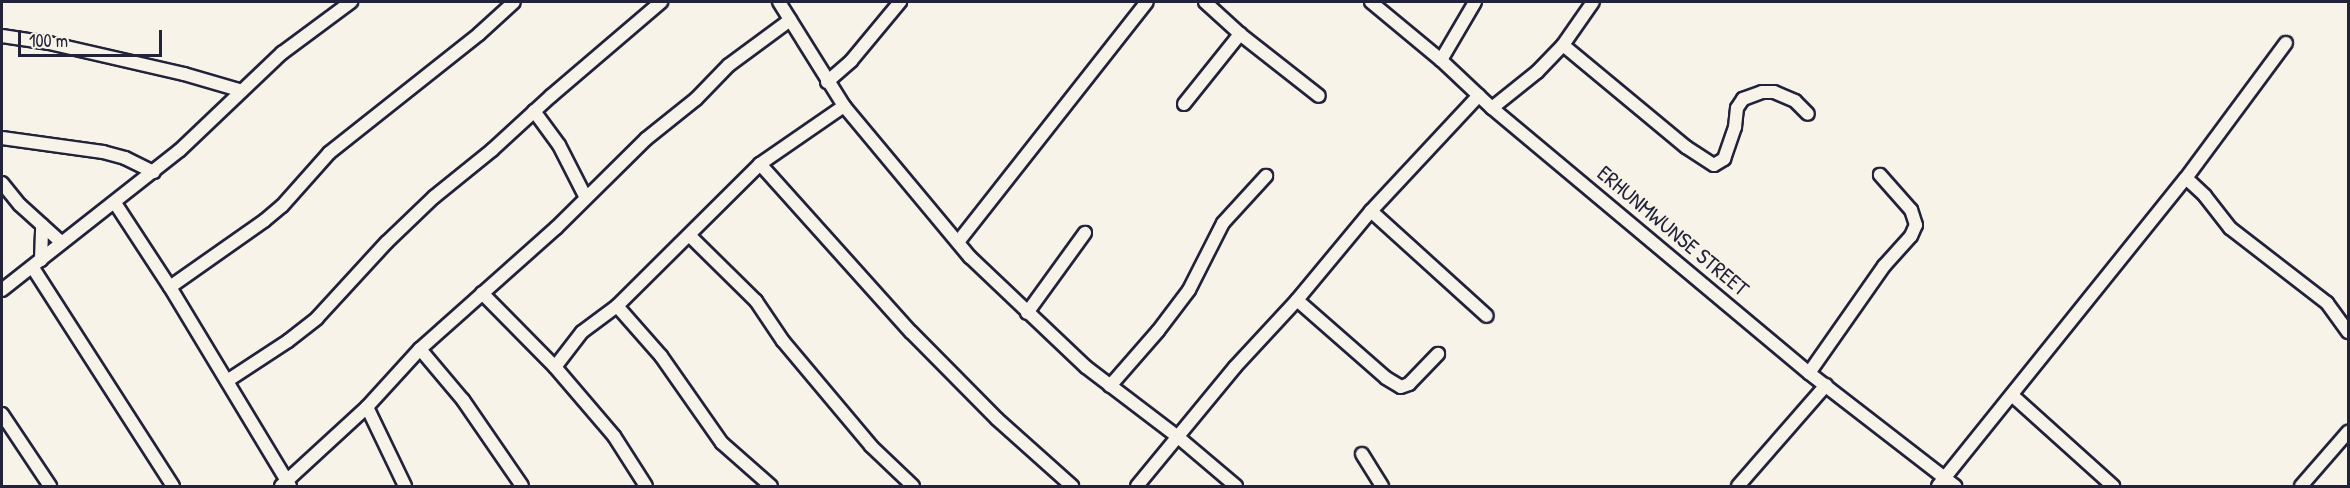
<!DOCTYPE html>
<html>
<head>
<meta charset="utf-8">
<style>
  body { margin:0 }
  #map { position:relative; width:2350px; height:488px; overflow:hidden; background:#f7f3e8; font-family:"Patrick Hand",sans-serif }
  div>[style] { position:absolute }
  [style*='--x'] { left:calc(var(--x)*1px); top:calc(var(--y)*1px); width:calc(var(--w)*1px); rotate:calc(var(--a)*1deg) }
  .roads { filter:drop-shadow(2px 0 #22223b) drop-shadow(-2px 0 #22223b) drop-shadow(0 2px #22223b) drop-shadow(0 -2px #22223b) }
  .minor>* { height:12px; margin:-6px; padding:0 6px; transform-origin:6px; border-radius:6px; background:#f7f3e8 }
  span { translate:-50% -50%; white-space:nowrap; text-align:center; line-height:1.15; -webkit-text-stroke:5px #f7f3e8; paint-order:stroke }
  .street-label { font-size:22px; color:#22223b }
  .frame { position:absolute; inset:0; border:3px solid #22223b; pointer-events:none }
  .scale { position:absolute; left:18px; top:30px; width:144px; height:27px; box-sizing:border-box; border:3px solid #22223b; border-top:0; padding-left:8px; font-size:18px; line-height:21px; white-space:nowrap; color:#22223b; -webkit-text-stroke:4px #f7f3e8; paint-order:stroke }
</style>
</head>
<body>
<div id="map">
  <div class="roads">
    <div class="minor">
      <div style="--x:779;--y:2;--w:123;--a:58"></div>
      <div style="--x:844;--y:106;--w:197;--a:50.2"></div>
      <div style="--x:970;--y:257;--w:160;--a:43.5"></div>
      <div style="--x:1086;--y:367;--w:116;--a:37.3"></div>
      <div style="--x:1178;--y:437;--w:76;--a:40.2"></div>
      <div style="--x:1205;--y:2;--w:47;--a:42.4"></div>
      <div style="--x:1240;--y:34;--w:100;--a:38.1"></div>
      <div style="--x:1371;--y:2;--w:91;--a:39.6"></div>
      <div style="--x:1441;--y:60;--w:70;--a:43.3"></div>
      <div style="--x:1492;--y:108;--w:413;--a:39.9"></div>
      <div style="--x:1809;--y:373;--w:185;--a:37.7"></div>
      <div style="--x:2;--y:36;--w:48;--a:8.5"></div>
      <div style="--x:49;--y:43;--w:139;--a:12.9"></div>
      <div style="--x:184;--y:74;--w:60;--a:16.3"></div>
      <div style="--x:1563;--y:45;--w:160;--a:39.7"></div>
      <div style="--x:1686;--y:147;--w:33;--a:33"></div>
      <div style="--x:1714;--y:165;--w:12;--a:-31"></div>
      <div style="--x:1724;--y:159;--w:34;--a:-71"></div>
      <div style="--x:1735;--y:127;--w:19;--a:-84"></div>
      <div style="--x:1737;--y:108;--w:11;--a:-56"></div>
      <div style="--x:1743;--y:99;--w:20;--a:-20"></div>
      <div style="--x:1762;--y:92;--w:12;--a:0"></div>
      <div style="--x:1774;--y:92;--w:23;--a:23"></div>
      <div style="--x:1795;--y:101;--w:18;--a:45"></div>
      <div style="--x:1441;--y:60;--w:67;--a:-59.6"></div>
      <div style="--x:827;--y:82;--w:32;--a:-41"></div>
      <div style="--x:851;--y:61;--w:77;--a:-50.3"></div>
      <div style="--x:1184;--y:104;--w:90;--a:-51.3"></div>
      <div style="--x:1492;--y:108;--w:58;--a:-38.7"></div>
      <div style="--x:1537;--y:72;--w:37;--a:-46"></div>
      <div style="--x:1563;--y:45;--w:52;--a:-55.1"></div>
      <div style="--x:534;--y:111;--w:42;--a:53.7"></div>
      <div style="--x:559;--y:145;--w:59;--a:63"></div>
      <div style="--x:2;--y:138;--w:102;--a:7.9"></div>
      <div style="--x:103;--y:152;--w:23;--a:15"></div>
      <div style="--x:125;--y:158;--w:32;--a:26"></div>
      <div style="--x:760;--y:164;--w:226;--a:48.1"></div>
      <div style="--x:911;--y:332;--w:122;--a:45.3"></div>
      <div style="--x:997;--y:419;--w:101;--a:41.8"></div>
      <div style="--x:2186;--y:178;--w:26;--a:43"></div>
      <div style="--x:2205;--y:196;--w:41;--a:52"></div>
      <div style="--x:2230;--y:228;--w:123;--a:37.7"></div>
      <div style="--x:2327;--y:303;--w:36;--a:54"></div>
      <div style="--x:2;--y:183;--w:28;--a:51"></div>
      <div style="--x:20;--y:205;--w:55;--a:42.1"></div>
      <div style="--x:115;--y:203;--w:100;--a:56.8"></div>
      <div style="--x:170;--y:287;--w:232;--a:58.9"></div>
      <div style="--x:1371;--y:211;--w:156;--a:42.2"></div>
      <div style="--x:690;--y:236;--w:93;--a:44.6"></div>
      <div style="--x:756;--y:301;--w:48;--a:56"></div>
      <div style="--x:783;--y:341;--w:137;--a:50"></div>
      <div style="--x:871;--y:446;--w:58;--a:43.6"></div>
      <div style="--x:958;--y:242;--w:305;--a:-51.8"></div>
      <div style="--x:41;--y:260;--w:35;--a:-88"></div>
      <div style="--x:33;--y:268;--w:259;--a:57.3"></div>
      <div style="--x:170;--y:287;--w:115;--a:-35.1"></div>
      <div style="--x:264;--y:221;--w:23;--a:-40"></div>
      <div style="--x:282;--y:206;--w:71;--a:-48.4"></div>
      <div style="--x:329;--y:153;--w:191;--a:-38.4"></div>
      <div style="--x:479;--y:34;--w:47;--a:-42.4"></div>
      <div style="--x:2;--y:290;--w:226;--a:-38.2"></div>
      <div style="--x:180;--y:150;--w:141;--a:-43.6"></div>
      <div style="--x:282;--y:53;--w:86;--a:-36.5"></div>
      <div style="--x:482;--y:293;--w:104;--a:45.4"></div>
      <div style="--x:555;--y:367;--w:91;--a:49.5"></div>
      <div style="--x:614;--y:436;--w:59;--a:57.4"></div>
      <div style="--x:1297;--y:300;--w:118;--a:41.2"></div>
      <div style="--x:1386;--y:378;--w:17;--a:31"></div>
      <div style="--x:1401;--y:387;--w:9;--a:-21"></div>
      <div style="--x:1409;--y:384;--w:42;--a:-46"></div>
      <div style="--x:617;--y:306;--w:67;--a:48.7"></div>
      <div style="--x:661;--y:356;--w:106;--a:55"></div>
      <div style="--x:722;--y:443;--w:65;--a:41.3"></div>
      <div style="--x:1027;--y:313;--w:99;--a:-54.1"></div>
      <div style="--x:420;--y:349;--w:67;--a:49.9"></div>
      <div style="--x:463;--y:400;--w:104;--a:55.5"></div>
      <div style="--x:555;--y:367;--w:44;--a:-52.4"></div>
      <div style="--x:582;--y:332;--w:44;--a:-36.6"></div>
      <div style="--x:617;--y:306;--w:202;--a:-44.8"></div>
      <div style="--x:760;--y:164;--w:102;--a:-34.6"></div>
      <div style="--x:1809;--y:373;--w:131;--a:-55"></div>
      <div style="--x:1884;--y:266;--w:40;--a:-48"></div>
      <div style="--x:1911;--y:236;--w:12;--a:-66"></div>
      <div style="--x:1916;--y:225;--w:16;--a:-108"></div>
      <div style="--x:1911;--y:210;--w:47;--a:-131.5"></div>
      <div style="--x:227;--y:381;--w:73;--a:-33.3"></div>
      <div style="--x:288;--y:341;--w:37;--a:-38"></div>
      <div style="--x:317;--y:318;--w:103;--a:-47.4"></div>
      <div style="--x:387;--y:242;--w:65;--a:-43.8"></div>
      <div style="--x:434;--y:197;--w:75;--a:-39"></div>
      <div style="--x:492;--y:150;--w:80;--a:-42.5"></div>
      <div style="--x:551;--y:96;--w:145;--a:-40.5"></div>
      <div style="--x:1110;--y:386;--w:73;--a:-48.9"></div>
      <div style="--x:1158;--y:331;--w:51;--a:-52.9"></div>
      <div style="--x:1189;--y:290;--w:75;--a:-63.1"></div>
      <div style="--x:1223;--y:223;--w:64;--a:-47.5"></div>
      <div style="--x:2013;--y:396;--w:135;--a:42"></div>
      <div style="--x:367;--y:407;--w:88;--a:64.3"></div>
      <div style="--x:2;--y:414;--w:87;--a:56.3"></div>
      <div style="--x:1362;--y:454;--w:38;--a:58"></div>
      <div style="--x:281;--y:486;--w:117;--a:-42.6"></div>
      <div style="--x:367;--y:407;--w:79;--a:-47.6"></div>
      <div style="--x:420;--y:349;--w:182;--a:-41.7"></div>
      <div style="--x:556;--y:228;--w:127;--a:-44.7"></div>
      <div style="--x:646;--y:139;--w:64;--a:-38.7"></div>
      <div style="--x:696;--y:99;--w:47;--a:-45.9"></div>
      <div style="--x:729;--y:65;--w:76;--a:-36.4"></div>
      <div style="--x:1137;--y:486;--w:154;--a:-50.5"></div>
      <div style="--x:1235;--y:367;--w:91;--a:-47.2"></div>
      <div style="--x:1297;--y:300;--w:116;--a:-50.3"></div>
      <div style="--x:1371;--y:211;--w:158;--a:-47"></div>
      <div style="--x:1738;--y:486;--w:134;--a:-48.9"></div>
      <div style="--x:1938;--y:486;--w:395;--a:-51.2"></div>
      <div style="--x:2186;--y:178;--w:168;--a:-53.5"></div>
      <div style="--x:2301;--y:486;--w:72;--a:-49"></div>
    </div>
  </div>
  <div class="street-label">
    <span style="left:1673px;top:231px;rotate:40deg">ERHUNMWUNSE STREET</span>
  </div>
  <div class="frame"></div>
  <div class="scale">100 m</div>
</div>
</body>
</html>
